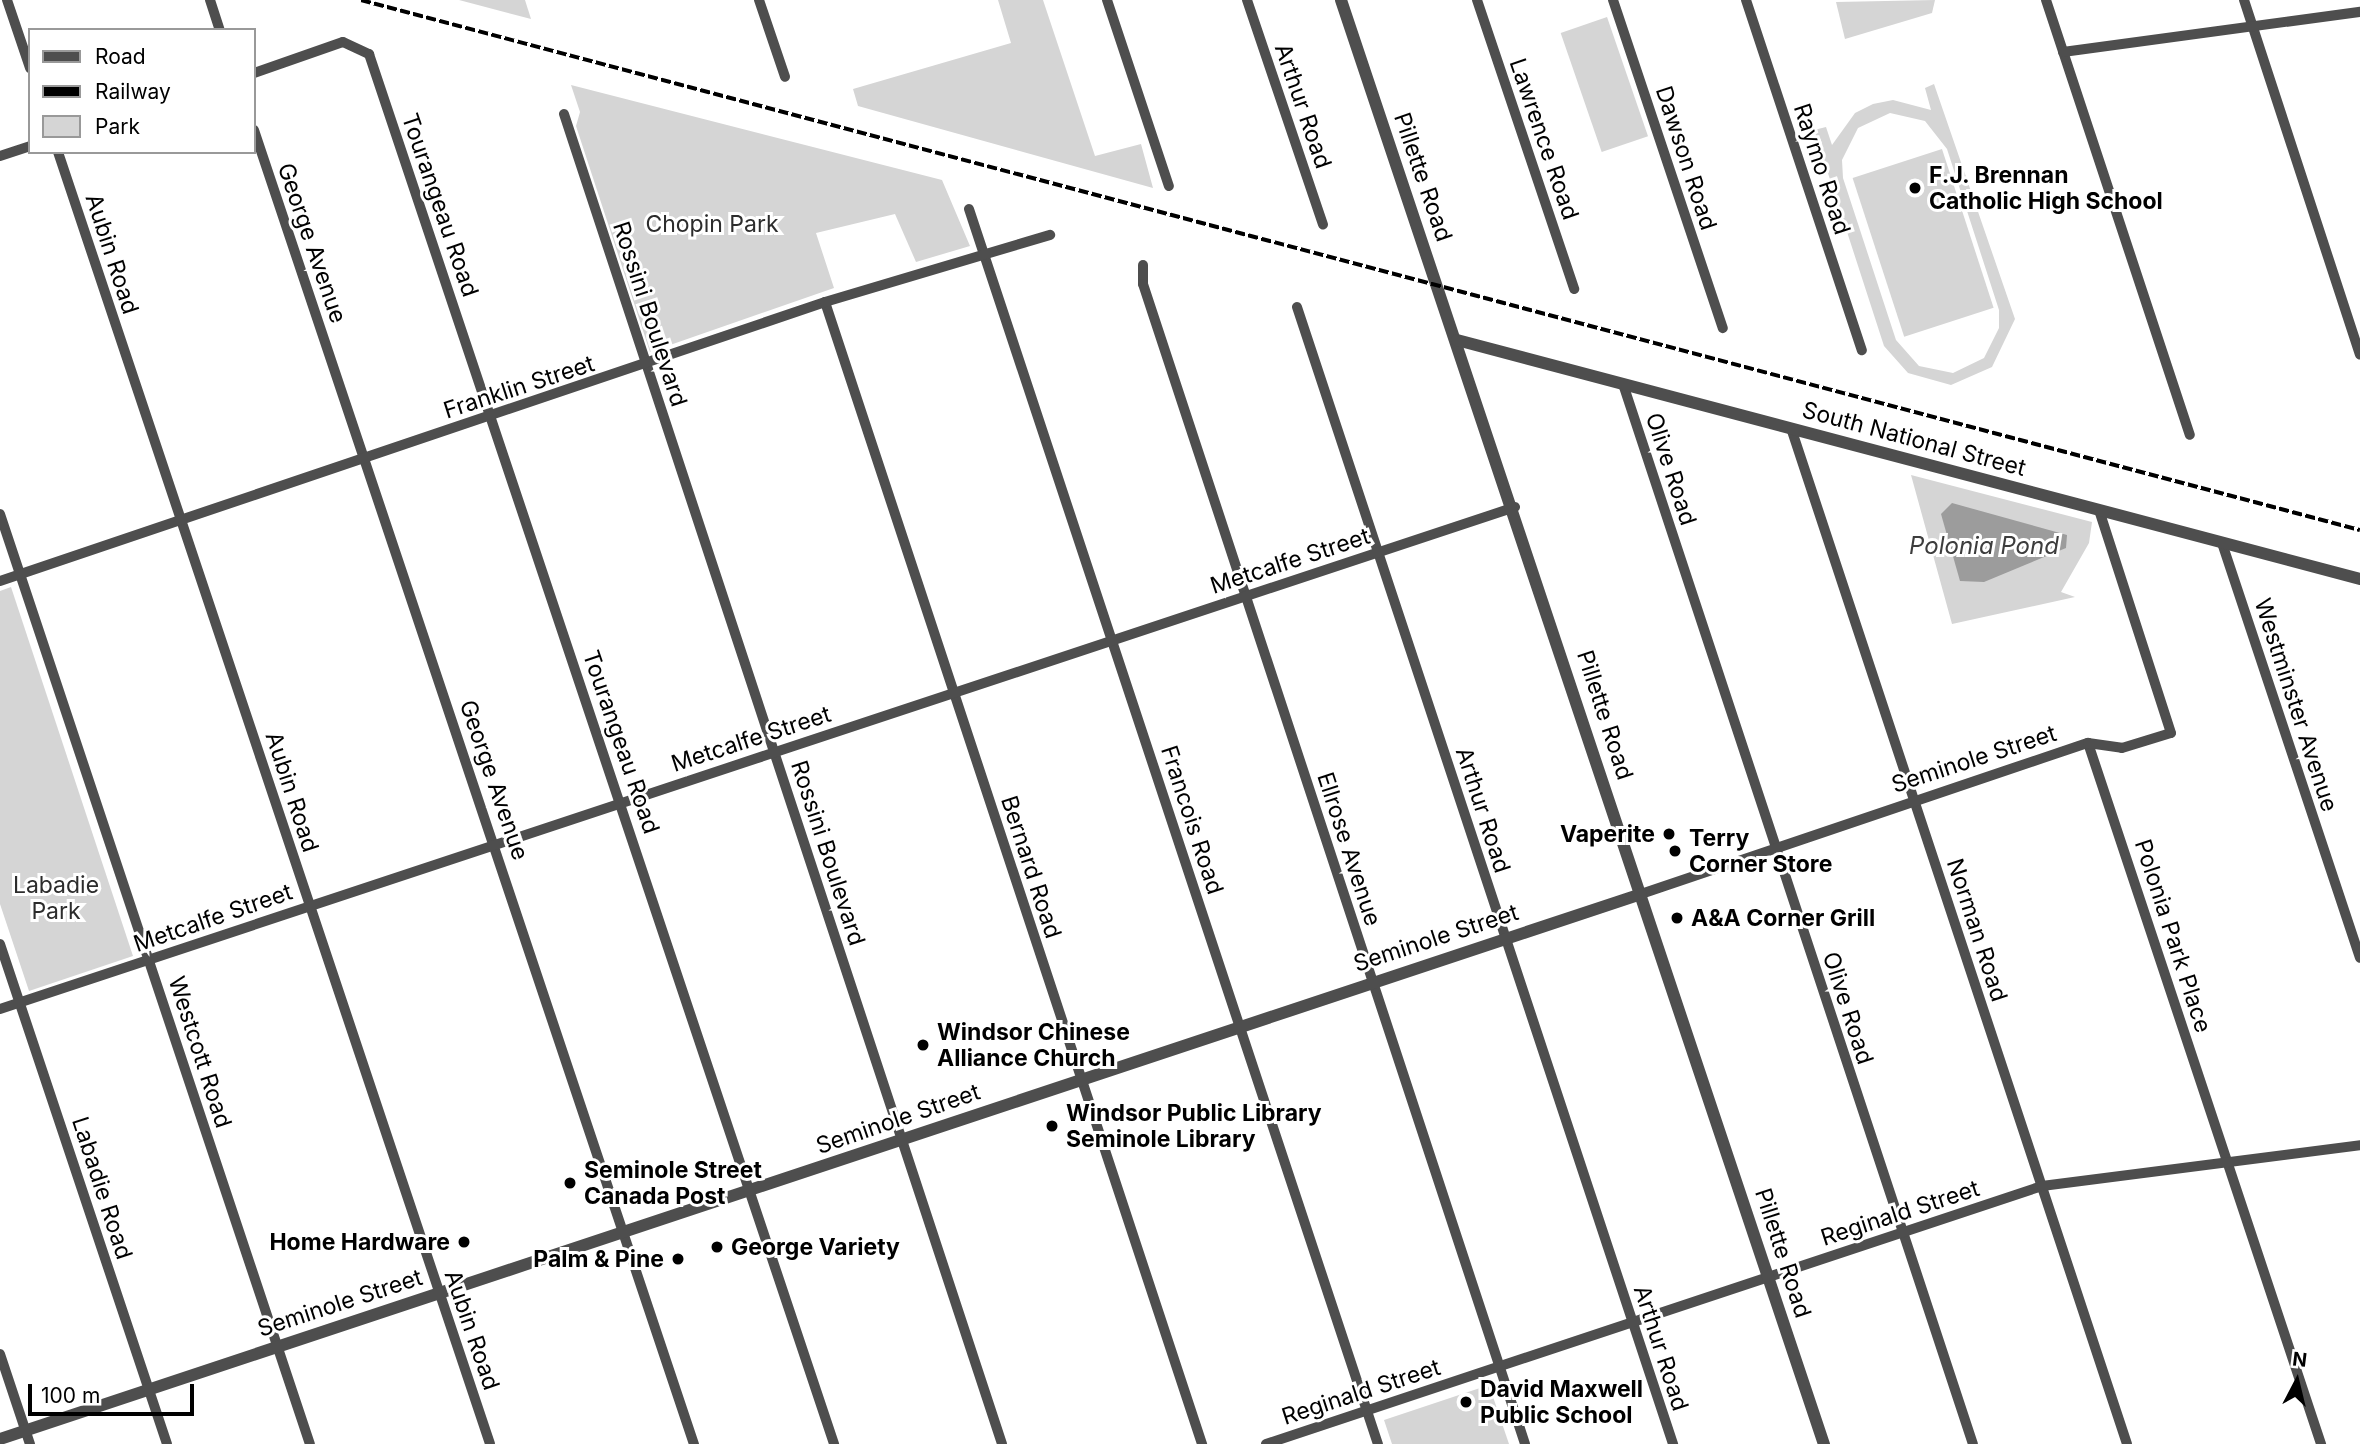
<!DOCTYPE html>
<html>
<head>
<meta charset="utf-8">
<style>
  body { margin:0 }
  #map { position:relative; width:2360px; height:1444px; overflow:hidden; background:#fff; font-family:Inter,sans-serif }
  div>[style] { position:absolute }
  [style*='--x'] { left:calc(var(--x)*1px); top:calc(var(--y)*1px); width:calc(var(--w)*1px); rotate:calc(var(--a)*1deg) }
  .green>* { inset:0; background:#d5d5d5; transform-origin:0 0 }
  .water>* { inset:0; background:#9c9c9c }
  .minor>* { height:10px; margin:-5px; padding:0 5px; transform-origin:5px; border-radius:5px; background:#4e4e4e }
  .tertiary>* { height:12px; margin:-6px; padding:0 6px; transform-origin:6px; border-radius:6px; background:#4e4e4e }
  .rail>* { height:3.5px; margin-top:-1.75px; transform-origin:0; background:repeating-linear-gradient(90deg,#000 0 10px,transparent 0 13.5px) }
  .dots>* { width:19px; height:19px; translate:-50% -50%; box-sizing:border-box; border:4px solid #fff; border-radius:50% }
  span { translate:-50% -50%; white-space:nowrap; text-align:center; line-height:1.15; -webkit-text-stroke:6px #fff; paint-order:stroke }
  .street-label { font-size:23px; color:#000 }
  .poi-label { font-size:23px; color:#000; font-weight:700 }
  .left { translate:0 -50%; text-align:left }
  .right { translate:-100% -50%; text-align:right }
  .park-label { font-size:23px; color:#2c2c2c }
  .water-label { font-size:24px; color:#3d3d3d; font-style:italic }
  .legend { position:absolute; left:28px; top:28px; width:228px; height:126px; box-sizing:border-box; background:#fff; border:2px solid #999; margin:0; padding:9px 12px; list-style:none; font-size:21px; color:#000 }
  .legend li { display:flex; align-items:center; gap:14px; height:35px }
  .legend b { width:35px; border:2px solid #999 }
  .north { position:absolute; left:2262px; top:1346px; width:70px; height:70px; -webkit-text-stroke:5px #fff; paint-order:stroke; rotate:7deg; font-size:19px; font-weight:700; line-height:28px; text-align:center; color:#000 }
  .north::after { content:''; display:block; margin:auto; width:24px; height:32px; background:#000; clip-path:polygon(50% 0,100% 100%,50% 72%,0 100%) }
  .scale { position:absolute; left:28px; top:1384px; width:166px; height:32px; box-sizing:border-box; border:4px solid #000; border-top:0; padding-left:9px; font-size:21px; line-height:24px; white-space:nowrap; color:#000; -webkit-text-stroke:5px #fff; paint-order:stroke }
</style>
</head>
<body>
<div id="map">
  <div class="green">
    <div style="clip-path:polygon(459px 0,525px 0,531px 19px)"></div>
    <div style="clip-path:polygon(998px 0,1043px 0,1095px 156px,1141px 144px,1153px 188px,858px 106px,853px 89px,1011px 43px)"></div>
    <div style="clip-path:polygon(1935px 0,1932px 13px,1845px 39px,1836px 2px)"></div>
    <div style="left:1607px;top:17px;width:126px;height:49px;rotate:71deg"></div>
    <div style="clip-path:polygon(evenodd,1934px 84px,2015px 319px,1992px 367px,1951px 385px,1908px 373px,1884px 346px,1814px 130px,1826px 127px,1832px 145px,1855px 113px,1873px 104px,1893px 100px,1931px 110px,1925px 88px,1934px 84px,1890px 113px,1925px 121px,1947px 149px,1999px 310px,1999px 328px,1984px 358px,1953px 373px,1919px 366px,1896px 340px,1843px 178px,1842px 160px,1858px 128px,1890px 113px)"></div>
    <div style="clip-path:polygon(571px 85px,942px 180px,970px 246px,916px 262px,895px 214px,816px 233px,834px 288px,650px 352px,576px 126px,580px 112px)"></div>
    <div style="left:1942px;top:149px;width:167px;height:94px;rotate:72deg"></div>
    <div style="clip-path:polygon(1911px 475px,2092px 522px,2089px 543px,2061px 592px,2075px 597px,1952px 624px)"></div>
    <div style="clip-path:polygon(11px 587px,133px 956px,29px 991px,0 904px,0 591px)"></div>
    <div style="clip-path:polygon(1489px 1385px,1509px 1444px,1392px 1444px,1384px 1420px)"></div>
  </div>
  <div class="water">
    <div style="clip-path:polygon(1952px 503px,2067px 535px,2066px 548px,1984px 582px,1960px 581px,1941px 514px)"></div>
  </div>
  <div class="minor">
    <div style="--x:7;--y:0;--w:72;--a:71.3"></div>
    <div style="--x:210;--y:0;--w:32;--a:72"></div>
    <div style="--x:759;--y:0;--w:81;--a:71.3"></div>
    <div style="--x:1107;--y:0;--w:196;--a:71.6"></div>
    <div style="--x:1247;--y:0;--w:237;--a:71.3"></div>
    <div style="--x:1477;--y:0;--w:305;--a:71.4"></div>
    <div style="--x:1613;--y:0;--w:346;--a:71.5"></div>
    <div style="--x:1746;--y:0;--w:369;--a:71.7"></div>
    <div style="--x:2046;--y:0;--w:458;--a:71.7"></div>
    <div style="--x:2244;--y:0;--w:373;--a:71.9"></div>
    <div style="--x:2063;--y:52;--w:300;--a:-7.7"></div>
    <div style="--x:254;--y:73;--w:94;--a:-19.2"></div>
    <div style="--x:343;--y:42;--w:29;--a:25"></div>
    <div style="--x:369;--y:54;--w:1466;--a:71.5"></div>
    <div style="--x:564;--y:114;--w:1400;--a:71.77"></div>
    <div style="--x:254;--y:130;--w:1386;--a:71.49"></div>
    <div style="--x:58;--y:152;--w:1362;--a:71.51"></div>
    <div style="--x:0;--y:156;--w:32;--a:-18"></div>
    <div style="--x:969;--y:209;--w:1301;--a:71.68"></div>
    <div style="--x:1143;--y:265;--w:19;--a:90"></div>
    <div style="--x:1143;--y:284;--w:1221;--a:71.77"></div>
    <div style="--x:825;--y:302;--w:1203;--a:71.73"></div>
    <div style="--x:1297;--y:307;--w:1198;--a:71.7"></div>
    <div style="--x:1623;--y:384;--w:1116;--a:71.73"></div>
    <div style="--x:1791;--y:428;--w:1070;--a:71.7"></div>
    <div style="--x:0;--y:514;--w:980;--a:71.57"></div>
    <div style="--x:2222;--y:543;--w:437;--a:71.6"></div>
    <div style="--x:0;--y:581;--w:871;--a:-18.68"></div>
    <div style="--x:825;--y:302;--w:235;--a:-16.6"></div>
    <div style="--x:2088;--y:743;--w:739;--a:71.61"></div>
    <div style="--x:1641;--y:894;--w:472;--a:-18.7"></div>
    <div style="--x:2088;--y:743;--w:34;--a:8"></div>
    <div style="--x:2122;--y:748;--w:51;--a:-17"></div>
    <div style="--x:2171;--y:733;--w:234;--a:-107.9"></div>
    <div style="--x:0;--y:944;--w:527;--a:71.53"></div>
    <div style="--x:0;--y:1009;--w:1596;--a:-18.33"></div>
    <div style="--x:0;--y:1354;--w:95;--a:71.6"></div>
    <div style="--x:1266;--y:1444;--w:818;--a:-18.39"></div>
    <div style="--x:2042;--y:1186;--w:321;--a:-7.3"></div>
  </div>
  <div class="tertiary">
    <div style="--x:1341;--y:0;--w:1523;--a:71.51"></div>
    <div style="--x:1457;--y:340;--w:934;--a:14.82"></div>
    <div style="--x:0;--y:1439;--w:1729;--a:-18.37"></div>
  </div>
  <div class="rail">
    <div style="--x:361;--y:0;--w:2068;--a:14.85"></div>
  </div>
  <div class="dots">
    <div style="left:1915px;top:188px;background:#000"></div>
    <div style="left:1669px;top:834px;background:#000"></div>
    <div style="left:1675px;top:851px;background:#000"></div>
    <div style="left:1677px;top:918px;background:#000"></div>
    <div style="left:923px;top:1045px;background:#000"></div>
    <div style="left:1052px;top:1126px;background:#000"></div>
    <div style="left:570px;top:1183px;background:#000"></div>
    <div style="left:464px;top:1242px;background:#000"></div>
    <div style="left:717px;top:1247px;background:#000"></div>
    <div style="left:678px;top:1259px;background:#000"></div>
    <div style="left:1466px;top:1402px;background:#000"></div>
  </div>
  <div class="street-label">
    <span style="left:1303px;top:106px;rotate:71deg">Arthur Road</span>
    <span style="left:1544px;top:139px;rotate:71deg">Lawrence Road</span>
    <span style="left:1686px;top:158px;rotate:72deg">Dawson Road</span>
    <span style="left:1822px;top:169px;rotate:72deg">Raymo Road</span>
    <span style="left:1423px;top:177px;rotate:71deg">Pillette Road</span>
    <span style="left:440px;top:205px;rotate:71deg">Tourangeau Road</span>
    <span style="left:312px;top:243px;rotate:71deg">George Avenue</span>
    <span style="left:112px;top:254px;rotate:72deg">Aubin Road</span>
    <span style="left:650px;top:314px;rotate:72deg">Rossini Boulevard</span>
    <span style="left:519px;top:387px;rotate:-18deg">Franklin Street</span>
    <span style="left:1914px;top:439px;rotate:15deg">South National Street</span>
    <span style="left:1671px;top:469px;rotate:72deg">Olive Road</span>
    <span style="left:1290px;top:561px;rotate:-18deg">Metcalfe Street</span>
    <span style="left:2296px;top:705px;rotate:72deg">Westminster Avenue</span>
    <span style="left:1605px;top:715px;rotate:72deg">Pillette Road</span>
    <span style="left:751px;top:739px;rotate:-18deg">Metcalfe Street</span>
    <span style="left:621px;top:742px;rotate:71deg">Tourangeau Road</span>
    <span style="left:1974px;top:759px;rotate:-18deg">Seminole Street</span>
    <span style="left:494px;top:780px;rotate:71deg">George Avenue</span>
    <span style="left:292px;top:792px;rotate:72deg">Aubin Road</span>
    <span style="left:1483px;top:810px;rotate:72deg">Arthur Road</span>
    <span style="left:1192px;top:820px;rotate:72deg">Francois Road</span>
    <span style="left:1349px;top:849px;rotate:72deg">Ellrose Avenue</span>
    <span style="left:828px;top:853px;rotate:72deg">Rossini Boulevard</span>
    <span style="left:1031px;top:867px;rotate:72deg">Bernard Road</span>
    <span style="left:213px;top:918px;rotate:-19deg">Metcalfe Street</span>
    <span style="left:1977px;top:930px;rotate:72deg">Norman Road</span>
    <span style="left:2173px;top:936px;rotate:72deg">Polonia Park Place</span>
    <span style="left:1436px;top:938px;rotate:-18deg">Seminole Street</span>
    <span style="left:1848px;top:1008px;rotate:72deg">Olive Road</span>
    <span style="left:200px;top:1052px;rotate:72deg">Westcott Road</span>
    <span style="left:898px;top:1119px;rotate:-19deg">Seminole Street</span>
    <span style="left:102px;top:1188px;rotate:72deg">Labadie Road</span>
    <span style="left:1900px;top:1213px;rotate:-18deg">Reginald Street</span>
    <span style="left:1783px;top:1253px;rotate:72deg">Pillette Road</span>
    <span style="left:340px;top:1303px;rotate:-18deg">Seminole Street</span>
    <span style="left:472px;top:1330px;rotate:71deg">Aubin Road</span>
    <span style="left:1661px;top:1348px;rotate:72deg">Arthur Road</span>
    <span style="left:1361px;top:1392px;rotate:-18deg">Reginald Street</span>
  </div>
  <div class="poi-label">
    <span class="left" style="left:1929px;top:188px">F.J. Brennan<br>Catholic High School</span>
    <span class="right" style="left:1655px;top:834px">Vaperite</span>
    <span class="left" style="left:1689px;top:851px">Terry<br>Corner Store</span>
    <span class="left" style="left:1691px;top:918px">A&amp;A Corner Grill</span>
    <span class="left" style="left:937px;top:1045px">Windsor Chinese<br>Alliance Church</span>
    <span class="left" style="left:1066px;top:1126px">Windsor Public Library<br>Seminole Library</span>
    <span class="left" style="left:584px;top:1183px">Seminole Street<br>Canada Post</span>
    <span class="right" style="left:450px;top:1242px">Home Hardware</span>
    <span class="left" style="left:731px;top:1247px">George Variety</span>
    <span class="right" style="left:664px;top:1259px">Palm &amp; Pine</span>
    <span class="left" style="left:1480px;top:1402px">David Maxwell<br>Public School</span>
  </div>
  <div class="park-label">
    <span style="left:712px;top:224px">Chopin Park</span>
    <span style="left:56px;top:898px">Labadie<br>Park</span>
  </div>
  <div class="water-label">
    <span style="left:1984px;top:546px">Polonia Pond</span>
  </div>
  <ul class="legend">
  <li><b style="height:9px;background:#4e4e4e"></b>Road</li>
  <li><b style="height:9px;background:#000"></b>Railway</li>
  <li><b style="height:19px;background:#d5d5d5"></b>Park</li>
  </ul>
  <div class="north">N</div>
  <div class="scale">100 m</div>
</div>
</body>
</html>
